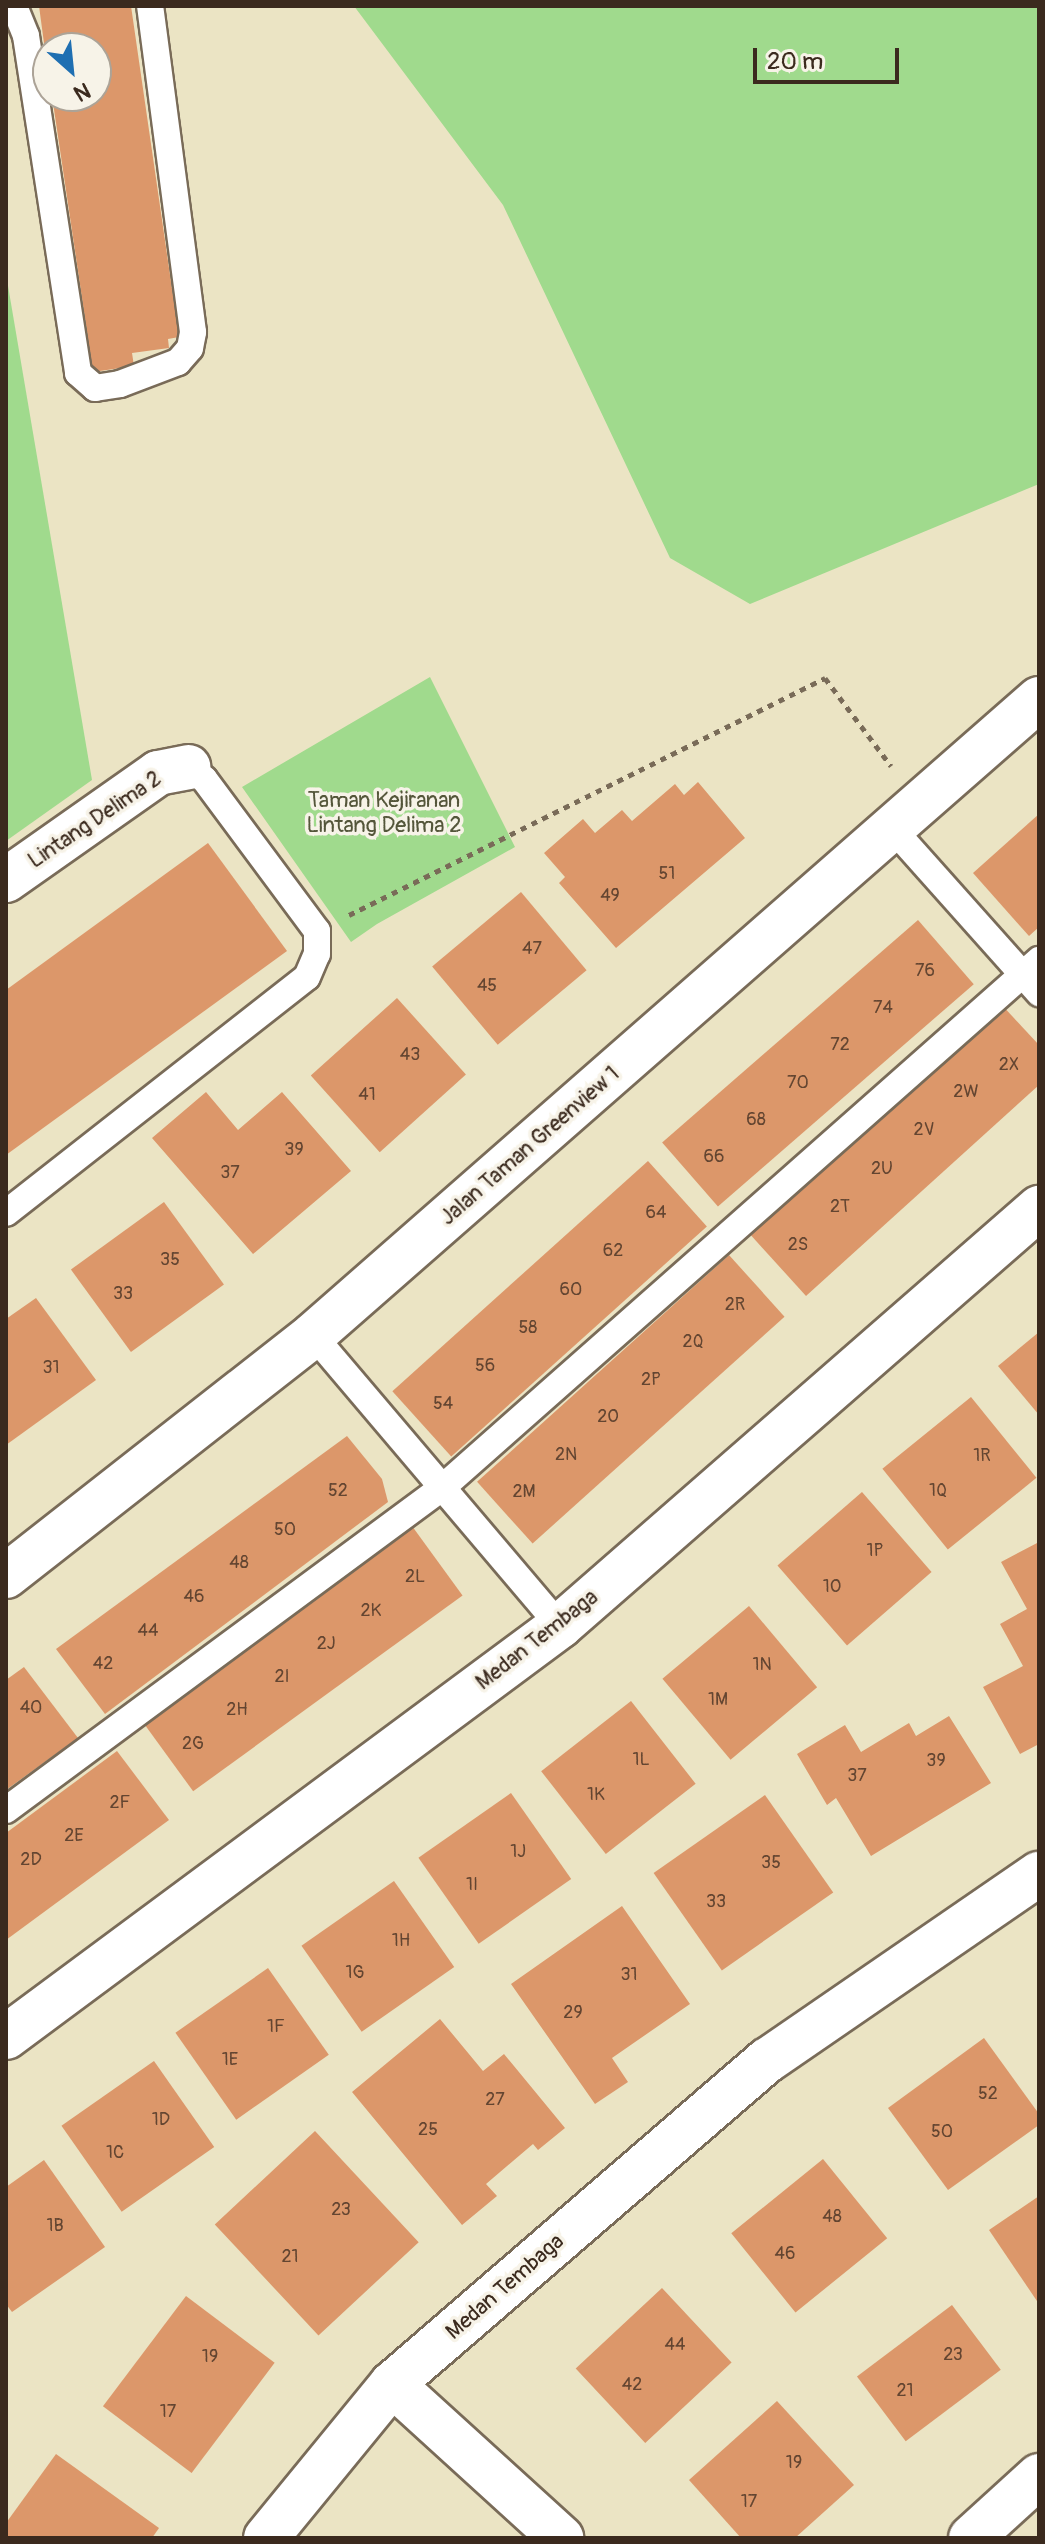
<!DOCTYPE html>
<html>
<head>
<meta charset="utf-8">
<style>
  body { margin:0 }
  #map { position:relative; width:1045px; height:2544px; overflow:hidden; background:#ebe4c4; font-family:Pangolin,sans-serif }
  div>[style] { position:absolute }
  [style*='--x'] { left:calc(var(--x)*1px); top:calc(var(--y)*1px); width:calc(var(--w)*1px); rotate:calc(var(--a)*1deg) }
  .green>* { inset:0; background:#a0da8d }
  .building>* { inset:0; background:#dc976a; transform-origin:0 0 }
  .path>* { height:5px; margin-top:-2.5px; transform-origin:0; background:repeating-linear-gradient(90deg,#796b58 0 6px,transparent 0 12px) }
  .roads { filter:drop-shadow(2px 0 #796b58) drop-shadow(-2px 0 #796b58) drop-shadow(0 2px #796b58) drop-shadow(0 -2px #796b58) }
  .service>* { height:26px; margin:-13px; padding:0 13px; transform-origin:13px; border-radius:13px; background:#fff }
  .minor>* { height:44px; margin:-22px; padding:0 22px; transform-origin:22px; border-radius:22px; background:#fff }
  .tertiary>* { height:44px; margin:-22px; padding:0 22px; transform-origin:22px; border-radius:22px; background:#fff }
  span { translate:-50% -50%; white-space:nowrap; text-align:center; line-height:1.15; -webkit-text-stroke:7px #f7f3e8; paint-order:stroke }
  .number-label { font-size:18px; color:#634531 }
  .number-label span { -webkit-text-stroke-width:0 }
  .park-label { font-size:22px; color:#54563a }
  .street-label { font-size:22px; color:#3b2a1e }
  .frame { position:absolute; inset:0; border:8px solid #3b2a1e; pointer-events:none }
  .north { position:absolute; left:32px; top:32px; width:80px; height:80px; box-sizing:border-box; background:#f7f3e8; border:2px solid #aca397; border-radius:50%; rotate:153deg; font-size:22px; font-weight:700; line-height:32px; text-align:center; color:#3b2a1e }
  .north::after { content:''; display:block; margin:auto; width:28px; height:36px; background:#1f6fb2; clip-path:polygon(50% 0,100% 100%,50% 72%,0 100%) }
  .scale { position:absolute; left:753px; top:48px; width:146px; height:36px; box-sizing:border-box; border:4px solid #3b2a1e; border-top:0; padding-left:10px; font-size:24px; line-height:28px; white-space:nowrap; color:#3b2a1e; -webkit-text-stroke:6px #f7f3e8; paint-order:stroke }
</style>
</head>
<body>
<div id="map">
  <div class="green">
    <div style="clip-path:polygon(354px 6px,1039px 6px,1039px 484px,750px 604px,670px 558px,503px 205px)"></div>
    <div style="clip-path:polygon(6px 274px,92px 780px,6px 841px)"></div>
    <div style="clip-path:polygon(430px 677px,515px 847px,377px 924px,351px 942px,242px 787px)"></div>
  </div>
  <div class="building">
    <div style="clip-path:polygon(39px 6px,131px 6px,179px 337px,168px 339px,169px 348px,132px 353px,134px 366px,93px 372px,52px 96px,96px 96px,96px 48px,48px 48px,46px 58px)"></div>
    <div style="clip-path:polygon(698px 782px,745px 838px,616px 948px,559px 883px,565px 877px,544px 853px,583px 819px,595px 833px,622px 810px,632px 821px,675px 784px,684px 795px)"></div>
    <div style="clip-path:polygon(1039px 814px,1039px 927px,1029px 936px,973px 873px)"></div>
    <div style="clip-path:polygon(208px 843px,287px 951px,6px 1155px,6px 990px)"></div>
    <div style="left:521px;top:892px;width:102px;height:116px;rotate:50deg"></div>
    <div style="left:918px;top:920px;width:85px;height:339px;rotate:49deg"></div>
    <div style="left:397px;top:998px;width:103px;height:116px;rotate:48deg"></div>
    <div style="clip-path:polygon(1000px 1003px,1039px 1045px,1039px 1085px,806px 1296px,748px 1232px)"></div>
    <div style="clip-path:polygon(206px 1092px,238px 1130px,282px 1092px,351px 1171px,253px 1254px,152px 1138px)"></div>
    <div style="left:648px;top:1161px;width:88px;height:344px;rotate:48deg"></div>
    <div style="left:164px;top:1202px;width:102px;height:115px;rotate:54deg"></div>
    <div style="left:729px;top:1255px;width:83px;height:339px;rotate:48deg"></div>
    <div style="clip-path:polygon(36px 1298px,96px 1380px,6px 1445px,6px 1319px)"></div>
    <div style="clip-path:polygon(1039px 1332px,1039px 1415px,998px 1366px)"></div>
    <div style="left:971px;top:1397px;width:104px;height:114px;rotate:51deg"></div>
    <div style="clip-path:polygon(347px 1436px,382px 1479px,388px 1502px,105px 1714px,56px 1649px)"></div>
    <div style="left:862px;top:1492px;width:106px;height:112px;rotate:49deg"></div>
    <div style="left:412px;top:1526px;width:86px;height:333px;rotate:54deg"></div>
    <div style="clip-path:polygon(1039px 1542px,1039px 1744px,1020px 1754px,983px 1687px,1023px 1666px,1000px 1624px,1027px 1609px,1001px 1562px)"></div>
    <div style="left:749px;top:1606px;width:106px;height:113px;rotate:50deg"></div>
    <div style="clip-path:polygon(24px 1667px,78px 1738px,6px 1790px,6px 1680px)"></div>
    <div style="left:631px;top:1701px;width:105px;height:114px;rotate:52deg"></div>
    <div style="clip-path:polygon(949px 1716px,991px 1783px,871px 1856px,836px 1798px,827px 1805px,797px 1754px,845px 1725px,861px 1752px,909px 1723px,916px 1736px)"></div>
    <div style="clip-path:polygon(117px 1751px,169px 1820px,6px 1940px,6px 1833px)"></div>
    <div style="left:511px;top:1793px;width:105px;height:113px;rotate:55deg"></div>
    <div style="left:765px;top:1795px;width:119px;height:136px;rotate:55deg"></div>
    <div style="left:394px;top:1881px;width:105px;height:113px;rotate:55deg"></div>
    <div style="clip-path:polygon(622px 1906px,690px 2004px,612px 2058px,628px 2082px,595px 2104px,511px 1984px)"></div>
    <div style="left:268px;top:1968px;width:106px;height:113px;rotate:55deg"></div>
    <div style="clip-path:polygon(440px 2019px,483px 2071px,504px 2054px,565px 2128px,538px 2150px,533px 2144px,486px 2184px,497px 2196px,462px 2225px,352px 2092px)"></div>
    <div style="clip-path:polygon(984px 2038px,1039px 2114px,1039px 2125px,948px 2190px,888px 2108px)"></div>
    <div style="left:154px;top:2061px;width:105px;height:113px;rotate:55deg"></div>
    <div style="left:315px;top:2131px;width:152px;height:137px;rotate:47deg"></div>
    <div style="left:823px;top:2159px;width:102px;height:118px;rotate:51deg"></div>
    <div style="clip-path:polygon(44px 2160px,105px 2247px,12px 2312px,6px 2304px,6px 2187px)"></div>
    <div style="clip-path:polygon(1039px 2196px,1039px 2304px,989px 2230px)"></div>
    <div style="left:662px;top:2288px;width:102px;height:118px;rotate:47deg"></div>
    <div style="left:186px;top:2296px;width:111px;height:138px;rotate:37deg"></div>
    <div style="left:952px;top:2305px;width:81px;height:119px;rotate:53deg"></div>
    <div style="clip-path:polygon(777px 2401px,854px 2485px,795px 2538px,741px 2538px,689px 2480px)"></div>
    <div style="clip-path:polygon(56px 2454px,159px 2528px,152px 2538px,6px 2538px,6px 2523px)"></div>
  </div>
  <div class="path">
    <div style="--x:349;--y:915;--w:532;--a:-26.47"></div>
    <div style="--x:825;--y:678;--w:110;--a:53.1"></div>
  </div>
  <div class="roads">
    <div class="service">
      <div style="--x:14;--y:6;--w:32;--a:68"></div>
      <div style="--x:26;--y:36;--w:341;--a:81.2"></div>
      <div style="--x:78;--y:373;--w:23;--a:41"></div>
      <div style="--x:95;--y:388;--w:25;--a:-9"></div>
      <div style="--x:120;--y:384;--w:62;--a:-20.8"></div>
      <div style="--x:178;--y:362;--w:18;--a:-49"></div>
      <div style="--x:190;--y:348;--w:16;--a:-79"></div>
      <div style="--x:193;--y:332;--w:329;--a:-97.5"></div>
      <div style="--x:893;--y:829;--w:220;--a:48.3"></div>
      <div style="--x:6;--y:1213;--w:382;--a:-38.1"></div>
      <div style="--x:307;--y:977;--w:25;--a:-67"></div>
      <div style="--x:317;--y:954;--w:23;--a:-90"></div>
      <div style="--x:317;--y:931;--w:189;--a:-126.6"></div>
      <div style="--x:204;--y:779;--w:20;--a:-143"></div>
      <div style="--x:313;--y:1335;--w:382;--a:49.7"></div>
      <div style="--x:6;--y:1810;--w:543;--a:-36.47"></div>
      <div style="--x:443;--y:1487;--w:796;--a:-41.48"></div>
    </div>
    <div class="minor">
      <div style="--x:6;--y:880;--w:186;--a:-35.1"></div>
      <div style="--x:158;--y:773;--w:31;--a:-11"></div>
      <div style="--x:6;--y:1576;--w:390;--a:-38.1"></div>
      <div style="--x:313;--y:1335;--w:965;--a:-41.22"></div>
      <div style="--x:6;--y:2037;--w:690;--a:-36.57"></div>
      <div style="--x:560;--y:1626;--w:636;--a:-41.11"></div>
      <div style="--x:392;--y:2384;--w:229;--a:42.3"></div>
      <div style="--x:266;--y:2538;--w:199;--a:-50.7"></div>
      <div style="--x:392;--y:2384;--w:496;--a:-40.8"></div>
      <div style="--x:768;--y:2060;--w:329;--a:-34.5"></div>
    </div>
    <div class="tertiary">
      <div style="--x:971;--y:2538;--w:92;--a:-42.4"></div>
    </div>
  </div>
  <div class="number-label">
    <span style="left:667px;top:874px">51</span>
    <span style="left:610px;top:896px">49</span>
    <span style="left:532px;top:949px">47</span>
    <span style="left:925px;top:971px">76</span>
    <span style="left:487px;top:986px">45</span>
    <span style="left:883px;top:1008px">74</span>
    <span style="left:840px;top:1045px">72</span>
    <span style="left:410px;top:1055px">43</span>
    <span style="left:1009px;top:1065px">2X</span>
    <span style="left:798px;top:1083px">70</span>
    <span style="left:966px;top:1092px">2W</span>
    <span style="left:367px;top:1095px">41</span>
    <span style="left:756px;top:1120px">68</span>
    <span style="left:924px;top:1130px">2V</span>
    <span style="left:294px;top:1150px">39</span>
    <span style="left:714px;top:1157px">66</span>
    <span style="left:882px;top:1169px">2U</span>
    <span style="left:230px;top:1173px">37</span>
    <span style="left:840px;top:1207px">2T</span>
    <span style="left:656px;top:1213px">64</span>
    <span style="left:798px;top:1245px">2S</span>
    <span style="left:613px;top:1251px">62</span>
    <span style="left:170px;top:1260px">35</span>
    <span style="left:571px;top:1290px">60</span>
    <span style="left:123px;top:1294px">33</span>
    <span style="left:735px;top:1305px">2R</span>
    <span style="left:528px;top:1328px">58</span>
    <span style="left:693px;top:1342px">2Q</span>
    <span style="left:485px;top:1366px">56</span>
    <span style="left:51px;top:1368px">31</span>
    <span style="left:651px;top:1380px">2P</span>
    <span style="left:443px;top:1404px">54</span>
    <span style="left:608px;top:1417px">2O</span>
    <span style="left:566px;top:1455px">2N</span>
    <span style="left:982px;top:1456px">1R</span>
    <span style="left:338px;top:1491px">52</span>
    <span style="left:938px;top:1491px">1Q</span>
    <span style="left:524px;top:1492px">2M</span>
    <span style="left:285px;top:1530px">50</span>
    <span style="left:875px;top:1551px">1P</span>
    <span style="left:239px;top:1563px">48</span>
    <span style="left:415px;top:1577px">2L</span>
    <span style="left:832px;top:1587px">1O</span>
    <span style="left:194px;top:1597px">46</span>
    <span style="left:371px;top:1611px">2K</span>
    <span style="left:148px;top:1631px">44</span>
    <span style="left:326px;top:1644px">2J</span>
    <span style="left:103px;top:1664px">42</span>
    <span style="left:762px;top:1665px">1N</span>
    <span style="left:282px;top:1677px">2I</span>
    <span style="left:718px;top:1700px">1M</span>
    <span style="left:31px;top:1708px">40</span>
    <span style="left:237px;top:1710px">2H</span>
    <span style="left:193px;top:1744px">2G</span>
    <span style="left:641px;top:1760px">1L</span>
    <span style="left:936px;top:1761px">39</span>
    <span style="left:857px;top:1776px">37</span>
    <span style="left:596px;top:1795px">1K</span>
    <span style="left:120px;top:1803px">2F</span>
    <span style="left:74px;top:1836px">2E</span>
    <span style="left:518px;top:1852px">1J</span>
    <span style="left:31px;top:1860px">2D</span>
    <span style="left:771px;top:1863px">35</span>
    <span style="left:472px;top:1885px">1I</span>
    <span style="left:716px;top:1902px">33</span>
    <span style="left:401px;top:1941px">1H</span>
    <span style="left:355px;top:1973px">1G</span>
    <span style="left:629px;top:1975px">31</span>
    <span style="left:573px;top:2013px">29</span>
    <span style="left:276px;top:2027px">1F</span>
    <span style="left:230px;top:2060px">1E</span>
    <span style="left:988px;top:2094px">52</span>
    <span style="left:495px;top:2100px">27</span>
    <span style="left:161px;top:2120px">1D</span>
    <span style="left:428px;top:2130px">25</span>
    <span style="left:942px;top:2132px">50</span>
    <span style="left:115px;top:2153px">1C</span>
    <span style="left:341px;top:2210px">23</span>
    <span style="left:832px;top:2217px">48</span>
    <span style="left:55px;top:2226px">1B</span>
    <span style="left:785px;top:2254px">46</span>
    <span style="left:290px;top:2257px">21</span>
    <span style="left:675px;top:2345px">44</span>
    <span style="left:953px;top:2355px">23</span>
    <span style="left:210px;top:2357px">19</span>
    <span style="left:632px;top:2385px">42</span>
    <span style="left:905px;top:2391px">21</span>
    <span style="left:168px;top:2412px">17</span>
    <span style="left:794px;top:2463px">19</span>
    <span style="left:749px;top:2502px">17</span>
  </div>
  <div class="park-label">
    <span style="left:384px;top:813px">Taman Kejiranan<br>Lintang Delima 2</span>
  </div>
  <div class="street-label">
    <span style="left:95px;top:820px;rotate:-34deg">Lintang Delima 2</span>
    <span style="left:530px;top:1146px;rotate:-41deg">Jalan Taman Greenview 1</span>
    <span style="left:537px;top:1640px;rotate:-38deg">Medan Tembaga</span>
    <span style="left:505px;top:2287px;rotate:-41deg">Medan Tembaga</span>
  </div>
  <div class="frame"></div>
  <div class="north">N</div>
  <div class="scale">20 m</div>
</div>
</body>
</html>
